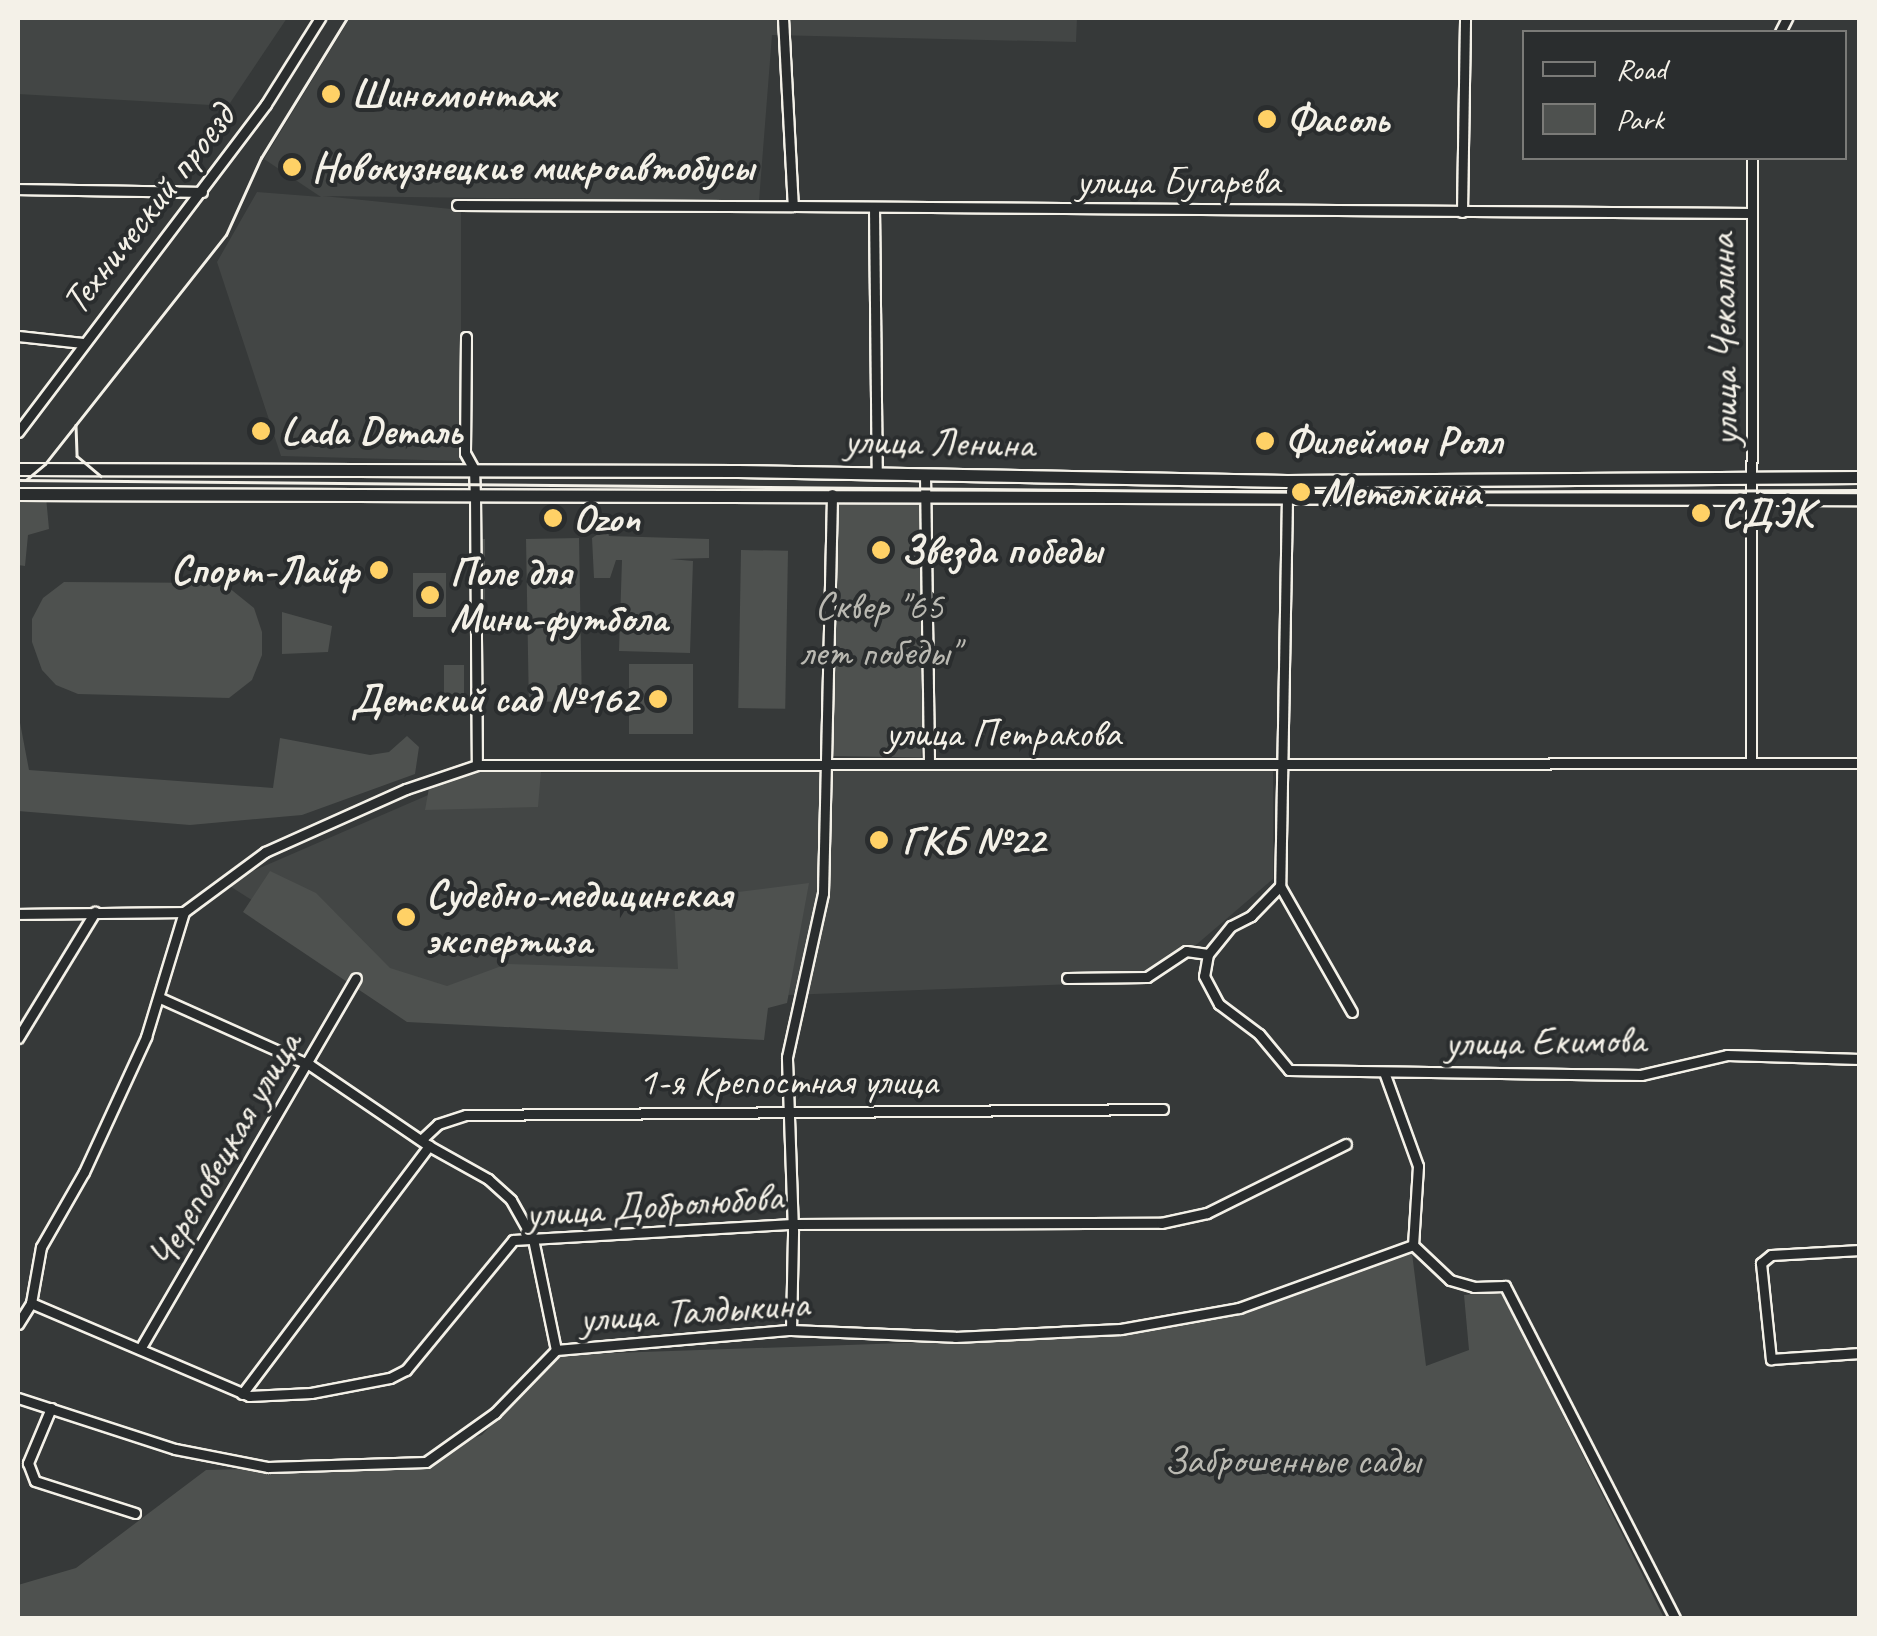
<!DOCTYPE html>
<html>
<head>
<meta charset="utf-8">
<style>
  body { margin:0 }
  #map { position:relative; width:1877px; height:1636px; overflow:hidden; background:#363939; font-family:Caveat,sans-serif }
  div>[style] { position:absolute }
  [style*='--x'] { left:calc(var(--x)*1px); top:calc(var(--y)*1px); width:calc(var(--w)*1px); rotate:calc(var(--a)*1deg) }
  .built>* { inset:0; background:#434645 }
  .green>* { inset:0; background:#4e514f; transform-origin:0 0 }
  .roads { filter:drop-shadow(2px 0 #f4f1e8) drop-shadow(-2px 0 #f4f1e8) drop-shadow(0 2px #f4f1e8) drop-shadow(0 -2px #f4f1e8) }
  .minor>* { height:9px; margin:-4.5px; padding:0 4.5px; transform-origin:4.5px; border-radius:4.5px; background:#2a2d2e }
  .major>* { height:11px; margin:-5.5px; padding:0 5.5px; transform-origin:5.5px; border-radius:5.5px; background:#2a2d2e }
  .tram>* { height:2.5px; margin:-1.25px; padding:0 1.25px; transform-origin:1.25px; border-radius:1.25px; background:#f4f1e8 }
  .dots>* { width:28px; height:28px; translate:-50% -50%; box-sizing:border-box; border:5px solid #2a2d2e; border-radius:50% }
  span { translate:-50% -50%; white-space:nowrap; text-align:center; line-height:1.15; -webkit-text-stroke:8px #2a2d2e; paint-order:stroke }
  .poi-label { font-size:40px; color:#f4f1e8; font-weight:700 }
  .left { translate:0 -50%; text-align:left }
  .right { translate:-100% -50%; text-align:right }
  .street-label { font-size:40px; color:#f4f1e8 }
  .park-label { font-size:40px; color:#bab9b2 }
  .frame { position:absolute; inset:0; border:20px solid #f4f1e8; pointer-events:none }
  .legend { position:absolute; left:1522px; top:30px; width:325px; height:130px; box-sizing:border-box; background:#2a2d2e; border:2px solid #7b7b78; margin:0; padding:12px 18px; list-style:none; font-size:30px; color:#f4f1e8 }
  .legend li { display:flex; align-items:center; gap:20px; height:50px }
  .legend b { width:50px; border:2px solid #7b7b78 }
</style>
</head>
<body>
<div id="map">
  <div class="built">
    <div style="clip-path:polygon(18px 18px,287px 18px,228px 106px,18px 94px)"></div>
    <div style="clip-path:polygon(350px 18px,1077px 18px,1076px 42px,772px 35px,759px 201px,323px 196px,461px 210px,461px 461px,281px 456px,217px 262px,257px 192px,321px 197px,264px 159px)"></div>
    <div style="clip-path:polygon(1273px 768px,1273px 879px,1154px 981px,424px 1009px,225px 883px,479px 773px)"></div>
  </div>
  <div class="green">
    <div style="clip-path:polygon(46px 497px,49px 529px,28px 535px,25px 566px,18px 565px,18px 499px)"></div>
    <div style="left:835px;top:501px;width:91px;height:255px;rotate:1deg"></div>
    <div style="clip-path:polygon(607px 528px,609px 536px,709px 539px,709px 558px,670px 559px,693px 561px,690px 653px,619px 651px,622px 560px,616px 560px,610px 578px,594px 578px,592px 538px)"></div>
    <div style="left:579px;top:538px;width:163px;height:53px;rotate:89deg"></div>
    <div style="left:477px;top:539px;width:8px;height:85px"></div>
    <div style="left:741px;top:550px;width:47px;height:158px;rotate:1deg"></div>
    <div style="left:413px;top:573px;width:33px;height:44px"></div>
    <div style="clip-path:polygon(64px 582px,223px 583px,254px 608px,262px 632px,262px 655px,252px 680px,229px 698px,78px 694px,56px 685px,42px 670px,32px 642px,32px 619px,43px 598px)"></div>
    <div style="clip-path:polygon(282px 612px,332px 626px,328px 652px,282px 654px)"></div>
    <div style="left:629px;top:664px;width:64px;height:70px"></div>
    <div style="left:444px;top:665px;width:20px;height:37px"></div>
    <div style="clip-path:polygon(18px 712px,29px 770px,273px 788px,280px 738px,370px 755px,389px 752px,407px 736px,419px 747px,415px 774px,302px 815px,190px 825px,18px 811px)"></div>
    <div style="clip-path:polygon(477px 769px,541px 771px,538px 807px,425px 810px,429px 788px)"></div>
    <div style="clip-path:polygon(270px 871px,316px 893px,390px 968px,447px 986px,507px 964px,678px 969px,674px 900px,809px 883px,787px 1003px,768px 1008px,764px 1040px,407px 1022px,243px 912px)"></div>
    <div style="clip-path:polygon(1412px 1253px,1426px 1366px,1469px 1350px,1464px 1295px,1501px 1291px,1664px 1618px,18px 1618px,18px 1585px,76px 1568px,206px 1470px,393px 1465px,482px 1435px,556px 1355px,1107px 1336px,1254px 1305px)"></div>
  </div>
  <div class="roads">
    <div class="minor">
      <div style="--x:783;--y:18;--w:188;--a:87"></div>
      <div style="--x:793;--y:206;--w:959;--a:0.42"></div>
      <div style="--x:1780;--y:32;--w:16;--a:-63"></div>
      <div style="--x:18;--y:189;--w:184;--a:0.9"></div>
      <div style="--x:457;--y:205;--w:336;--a:0.2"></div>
      <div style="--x:874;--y:208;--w:265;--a:89.4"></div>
      <div style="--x:1462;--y:212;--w:194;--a:-89.1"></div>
      <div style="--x:18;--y:336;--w:65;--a:6.1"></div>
      <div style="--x:466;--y:337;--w:116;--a:90.5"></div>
      <div style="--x:465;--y:453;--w:18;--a:61"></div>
      <div style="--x:474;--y:469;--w:24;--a:88"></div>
      <div style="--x:475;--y:493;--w:272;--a:89.6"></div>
      <div style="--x:18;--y:432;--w:411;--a:-52.9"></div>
      <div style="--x:266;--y:104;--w:102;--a:-57.9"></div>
      <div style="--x:925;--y:475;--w:289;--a:89.2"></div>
      <div style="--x:1287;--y:497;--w:389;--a:91"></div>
      <div style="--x:1280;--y:886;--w:42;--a:134"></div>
      <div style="--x:1251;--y:916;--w:22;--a:153"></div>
      <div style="--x:1231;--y:926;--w:36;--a:129"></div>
      <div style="--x:1208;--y:954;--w:22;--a:100"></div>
      <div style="--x:1204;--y:976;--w:32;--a:62"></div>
      <div style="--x:1219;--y:1004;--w:50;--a:36.9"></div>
      <div style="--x:1259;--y:1034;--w:47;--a:50.2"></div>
      <div style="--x:1289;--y:1070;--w:352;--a:0.8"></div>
      <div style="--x:1641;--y:1075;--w:88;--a:-13.1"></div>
      <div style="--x:1727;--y:1055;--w:133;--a:1.7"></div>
      <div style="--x:1751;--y:761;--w:603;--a:-89.9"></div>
      <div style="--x:1280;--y:886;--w:145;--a:60.3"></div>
      <div style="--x:184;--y:912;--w:101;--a:-36.5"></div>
      <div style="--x:265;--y:852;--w:154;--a:-24.1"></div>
      <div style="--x:406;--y:789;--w:75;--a:-18.7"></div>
      <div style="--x:477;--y:765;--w:1383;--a:-0.08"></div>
      <div style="--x:18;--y:914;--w:166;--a:-0.7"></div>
      <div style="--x:1067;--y:978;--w:80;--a:-0.7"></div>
      <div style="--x:1147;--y:977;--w:47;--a:-33.7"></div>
      <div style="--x:1186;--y:951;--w:22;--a:8"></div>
      <div style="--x:160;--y:998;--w:164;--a:24.1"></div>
      <div style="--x:310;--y:1065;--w:144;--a:34.2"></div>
      <div style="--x:429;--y:1146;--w:68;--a:29.2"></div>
      <div style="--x:488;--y:1179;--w:31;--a:42"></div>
      <div style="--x:511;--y:1200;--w:45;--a:60.6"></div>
      <div style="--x:533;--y:1239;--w:113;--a:78.3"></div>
      <div style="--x:18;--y:1038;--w:148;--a:-58.6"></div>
      <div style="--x:1384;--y:1072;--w:100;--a:70.1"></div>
      <div style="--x:1418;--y:1166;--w:79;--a:93.6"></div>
      <div style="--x:421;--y:1140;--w:23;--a:-43"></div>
      <div style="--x:438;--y:1124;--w:29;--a:-18"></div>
      <div style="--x:466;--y:1115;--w:697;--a:-0.49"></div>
      <div style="--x:1413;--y:1245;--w:51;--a:43.4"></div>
      <div style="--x:1450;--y:1280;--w:25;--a:16"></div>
      <div style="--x:1474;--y:1287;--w:31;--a:-2"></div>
      <div style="--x:1505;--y:1286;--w:373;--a:62.9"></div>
      <div style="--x:1860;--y:1250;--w:89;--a:176.8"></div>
      <div style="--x:1771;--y:1255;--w:13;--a:141"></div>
      <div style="--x:1761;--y:1263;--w:97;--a:84.1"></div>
      <div style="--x:1771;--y:1359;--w:89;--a:-3.9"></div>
      <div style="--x:31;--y:1303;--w:237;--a:23.1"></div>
      <div style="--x:249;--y:1396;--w:62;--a:-2.8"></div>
      <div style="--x:311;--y:1393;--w:80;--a:-10.8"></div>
      <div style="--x:390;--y:1378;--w:18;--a:-27"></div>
      <div style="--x:406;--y:1370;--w:168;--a:-50.5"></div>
      <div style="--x:513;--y:1240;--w:280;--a:-3.3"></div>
      <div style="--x:793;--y:1224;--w:368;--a:-0.2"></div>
      <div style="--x:1161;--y:1223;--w:47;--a:-12.3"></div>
      <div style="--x:1207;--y:1213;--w:155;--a:-26.4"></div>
      <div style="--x:18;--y:1324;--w:25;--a:-58"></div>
      <div style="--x:31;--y:1303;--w:57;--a:-79.9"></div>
      <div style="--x:41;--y:1247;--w:86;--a:-60.2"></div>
      <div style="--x:84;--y:1172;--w:149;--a:-65.3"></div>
      <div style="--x:146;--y:1037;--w:131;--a:-73.1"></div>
      <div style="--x:791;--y:1330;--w:99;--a:-88.8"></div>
      <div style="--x:793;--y:1231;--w:174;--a:-92"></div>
      <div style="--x:787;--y:1057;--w:168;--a:-77.6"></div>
      <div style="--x:823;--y:893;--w:399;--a:-88.7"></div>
      <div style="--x:140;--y:1349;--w:429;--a:-59.8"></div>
      <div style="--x:242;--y:1394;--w:311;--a:-53"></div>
      <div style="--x:18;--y:1398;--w:165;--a:18"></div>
      <div style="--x:175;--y:1449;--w:95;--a:11"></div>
      <div style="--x:268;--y:1467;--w:158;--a:-1.8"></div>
      <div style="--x:426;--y:1462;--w:85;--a:-35.4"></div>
      <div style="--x:495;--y:1413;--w:88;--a:-45.9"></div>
      <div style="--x:556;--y:1350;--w:236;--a:-4.9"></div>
      <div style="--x:791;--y:1330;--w:164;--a:2.4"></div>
      <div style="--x:955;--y:1337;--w:166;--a:-2.8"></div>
      <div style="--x:1121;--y:1329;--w:120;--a:-10.1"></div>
      <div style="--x:1239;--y:1308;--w:185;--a:-19.9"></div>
      <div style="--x:51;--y:1408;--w:60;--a:112.7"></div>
      <div style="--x:28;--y:1463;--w:19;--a:69"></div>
      <div style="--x:35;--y:1481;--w:105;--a:17.7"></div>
    </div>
    <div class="major">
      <div style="--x:18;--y:469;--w:720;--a:0.16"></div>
      <div style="--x:738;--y:471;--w:549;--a:1.04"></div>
      <div style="--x:1287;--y:481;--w:573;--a:-0.4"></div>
      <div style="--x:18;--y:494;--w:1842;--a:0.16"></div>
    </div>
  </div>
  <div class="tram">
    <div style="--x:76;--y:425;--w:31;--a:88"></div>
    <div style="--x:77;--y:456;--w:31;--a:40"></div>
    <div style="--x:18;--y:480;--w:1304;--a:0.53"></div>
    <div style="--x:1322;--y:492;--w:538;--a:-0.21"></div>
    <div style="--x:26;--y:480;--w:25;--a:-40"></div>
    <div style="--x:45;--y:464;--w:292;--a:-51.7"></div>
    <div style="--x:226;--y:235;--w:85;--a:-65.6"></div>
    <div style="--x:261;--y:158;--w:164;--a:-58.4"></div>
  </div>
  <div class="dots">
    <div style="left:331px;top:94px;background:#ffd166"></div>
    <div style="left:1267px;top:119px;background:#ffd166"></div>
    <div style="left:292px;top:167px;background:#ffd166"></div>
    <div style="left:261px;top:431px;background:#ffd166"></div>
    <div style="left:1265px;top:441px;background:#ffd166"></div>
    <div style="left:1301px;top:492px;background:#ffd166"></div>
    <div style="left:1701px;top:513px;background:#ffd166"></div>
    <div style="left:553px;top:518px;background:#ffd166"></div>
    <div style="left:881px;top:550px;background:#ffd166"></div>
    <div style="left:379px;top:570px;background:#ffd166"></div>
    <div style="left:430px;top:595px;background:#ffd166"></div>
    <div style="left:658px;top:699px;background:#ffd166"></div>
    <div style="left:879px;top:840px;background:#ffd166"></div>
    <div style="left:406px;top:917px;background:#ffd166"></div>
  </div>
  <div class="poi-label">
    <span class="left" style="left:351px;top:94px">Шиномонтаж</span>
    <span class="left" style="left:1287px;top:119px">Фасоль</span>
    <span class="left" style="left:312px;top:167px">Новокузнецкие микроавтобусы</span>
    <span class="left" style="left:281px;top:431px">Lada Dеталь</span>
    <span class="left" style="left:1285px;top:441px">Филеймон Ролл</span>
    <span class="left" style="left:1321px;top:492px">Метелкина</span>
    <span class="left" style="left:1721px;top:513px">СДЭК</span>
    <span class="left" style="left:573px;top:518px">Ozon</span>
    <span class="left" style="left:901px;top:550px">Звезда победы</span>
    <span class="right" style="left:359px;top:570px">Спорт-Лайф</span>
    <span class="left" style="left:450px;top:595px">Поле для<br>Мини-футбола</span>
    <span class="right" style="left:638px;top:699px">Детский сад №162</span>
    <span class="left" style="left:902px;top:840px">ГКБ №22</span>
    <span class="left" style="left:426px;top:917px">Судебно-медицинская<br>экспертиза</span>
  </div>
  <div class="street-label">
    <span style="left:1178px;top:181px">улица Бугарева</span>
    <span style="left:148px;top:209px;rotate:-52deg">Технический проезд</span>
    <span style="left:1723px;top:340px;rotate:-91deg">улица Чекалина</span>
    <span style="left:939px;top:442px;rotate:1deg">улица Ленина</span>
    <span style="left:1003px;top:733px">улица Петракова</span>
    <span style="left:1545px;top:1041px;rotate:-1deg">улица Екимова</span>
    <span style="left:788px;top:1081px">1-я Крепостная улица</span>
    <span style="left:224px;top:1150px;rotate:-60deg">Череповецкая улица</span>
    <span style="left:654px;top:1205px;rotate:-4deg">улица Добролюбова</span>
    <span style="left:694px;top:1311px;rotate:-4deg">улица Талдыкина</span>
  </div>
  <div class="park-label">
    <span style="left:879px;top:629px">Сквер "65<br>лет победы"</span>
    <span style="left:1292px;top:1460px">Заброшенные сады</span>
  </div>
  <div class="frame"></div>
  <ul class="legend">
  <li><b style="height:12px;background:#2a2d2e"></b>Road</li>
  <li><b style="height:28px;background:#4e514f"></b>Park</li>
  </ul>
</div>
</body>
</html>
